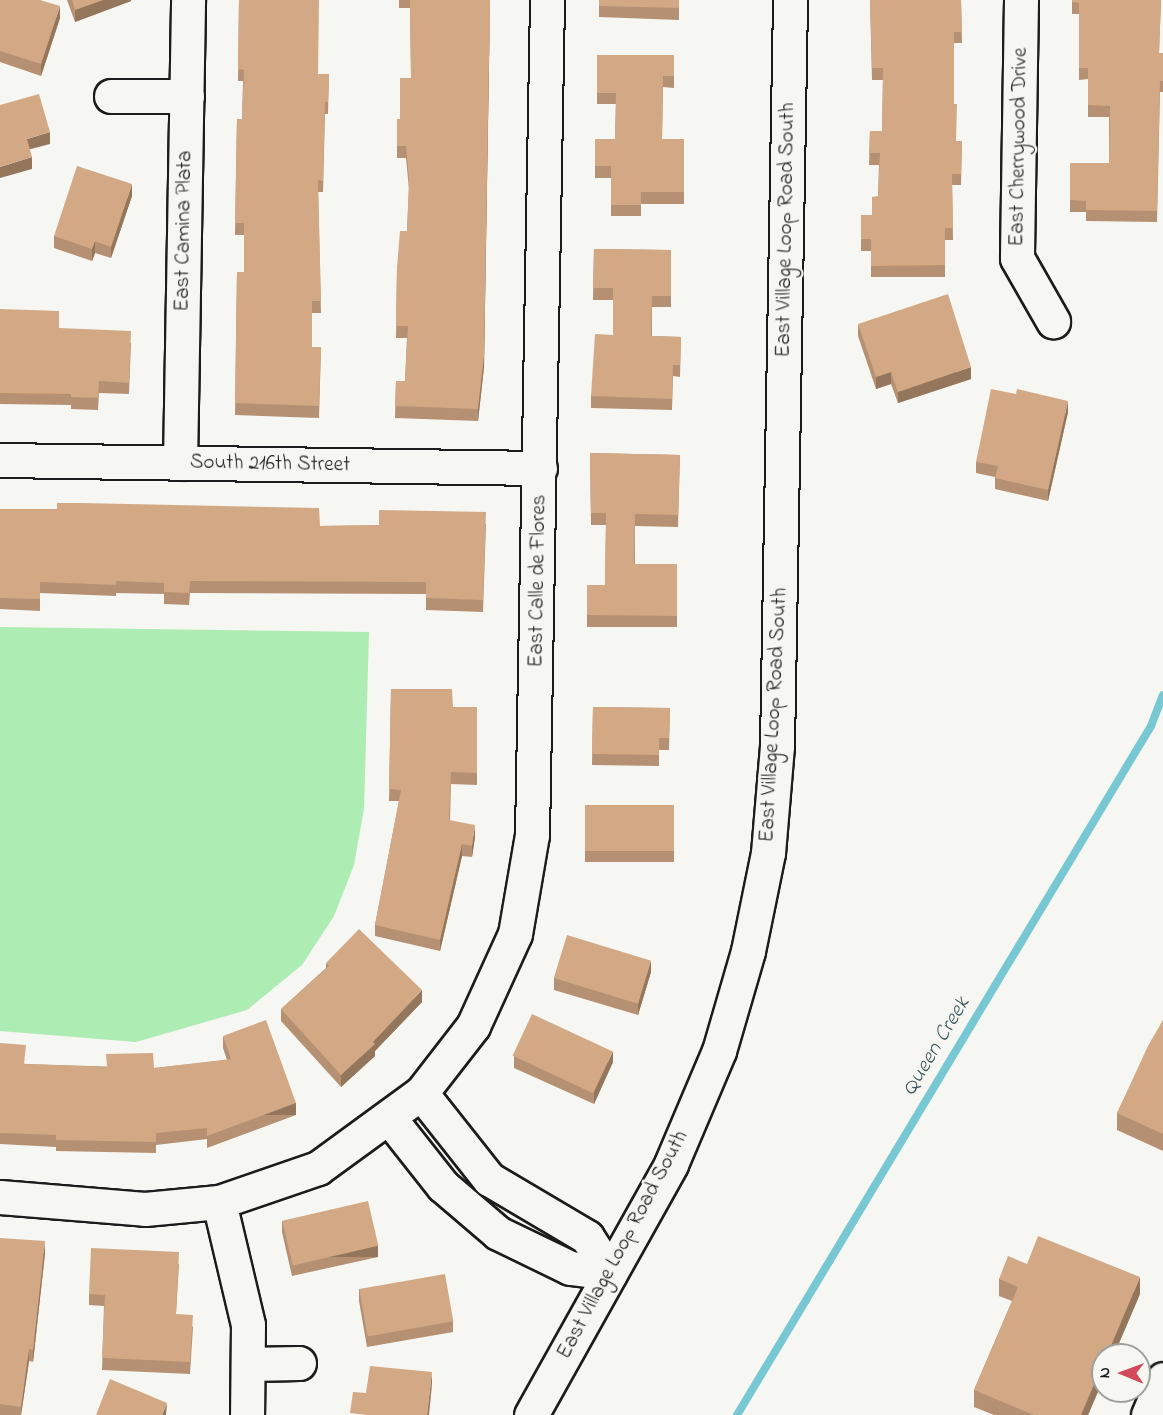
<!DOCTYPE html>
<html>
<head>
<meta charset="utf-8">
<style>
  body { margin:0 }
  #map { position:relative; width:1163px; height:1415px; overflow:hidden; background:#f6f6f2; font-family:"Indie Flower",sans-serif }
  div>[style] { position:absolute }
  [style*='--x'] { left:calc(var(--x)*1px); top:calc(var(--y)*1px); width:calc(var(--w)*1px); rotate:calc(var(--a)*1deg) }
  .green>* { inset:0; background:#adecb3 }
  .stream>* { height:8px; margin:-4px; padding:0 4px; transform-origin:4px; border-radius:4px; background:#78c8d3 }
  .roads { filter:drop-shadow(2px 0 #1c1c1c) drop-shadow(-2px 0 #1c1c1c) drop-shadow(0 2px #1c1c1c) drop-shadow(0 -2px #1c1c1c) }
  .minor>* { height:33px; margin:-16.5px; padding:0 16.5px; transform-origin:16.5px; border-radius:16.5px; background:#f6f6f2 }
  .wall>* { inset:0; background:#b59072; transform-origin:0 0 }
  .shaded-wall>* { inset:0; background:#94765c; transform-origin:0 0 }
  .building>* { inset:0; background:#d3a884; transform-origin:0 0 }
  span { translate:-50% -50%; white-space:nowrap; text-align:center; line-height:1.15; -webkit-text-stroke:4.5px #f6f6f2; paint-order:stroke }
  .street-label { font-size:21px; color:#1c1c1c }
  .water-label { font-size:22px; color:#3c585c; font-style:italic }
  .north { position:absolute; left:1091px; top:1343px; width:60px; height:60px; box-sizing:border-box; background:#f6f6f2; border:2px solid #9f9f9c; border-radius:50%; rotate:271deg; font-size:16px; font-weight:700; line-height:24px; text-align:center; color:#1c1c1c }
  .north::after { content:''; display:block; margin:auto; width:21px; height:27px; background:#d1495b; clip-path:polygon(50% 0,100% 100%,50% 72%,0 100%) }
</style>
</head>
<body>
<div id="map">
  <div class="green">
    <div style="clip-path:polygon(0 627px,369px 632px,364px 809px,354px 865px,334px 916px,302px 965px,247px 1010px,136px 1042px,0 1031px)"></div>
  </div>
  <div class="stream">
    <div style="--x:737;--y:1415;--w:804;--a:-59"></div>
    <div style="--x:1151;--y:726;--w:33;--a:-69"></div>
  </div>
  <div class="roads">
    <div class="minor">
      <div style="--x:1021;--y:0;--w:258;--a:90.9"></div>
      <div style="--x:1017;--y:258;--w:73;--a:60.3"></div>
      <div style="--x:111;--y:96;--w:76;--a:0"></div>
      <div style="--x:0;--y:460;--w:540;--a:0.85"></div>
      <div style="--x:180;--y:463;--w:463;--a:-89"></div>
      <div style="--x:421;--y:1093;--w:110;--a:51.7"></div>
      <div style="--x:489;--y:1179;--w:114;--a:30.6"></div>
      <div style="--x:587;--y:1237;--w:43;--a:57.4"></div>
      <div style="--x:390;--y:1119;--w:85;--a:51.7"></div>
      <div style="--x:443;--y:1186;--w:72;--a:40.5"></div>
      <div style="--x:498;--y:1233;--w:80;--a:25.9"></div>
      <div style="--x:570;--y:1268;--w:40;--a:7.1"></div>
      <div style="--x:0;--y:1197;--w:145;--a:4.7"></div>
      <div style="--x:145;--y:1209;--w:74;--a:-5.4"></div>
      <div style="--x:219;--y:1202;--w:105;--a:-19"></div>
      <div style="--x:318;--y:1168;--w:127;--a:-36.1"></div>
      <div style="--x:421;--y:1093;--w:85;--a:-52.2"></div>
      <div style="--x:473;--y:1026;--w:101;--a:-65.5"></div>
      <div style="--x:515;--y:934;--w:100;--a:-80.3"></div>
      <div style="--x:532;--y:835;--w:835;--a:-88.97"></div>
      <div style="--x:219;--y:1202;--w:126;--a:76.7"></div>
      <div style="--x:248;--y:1325;--w:90;--a:90.6"></div>
      <div style="--x:248;--y:1364;--w:51;--a:-1.1"></div>
      <div style="--x:531;--y:1415;--w:287;--a:-60.8"></div>
      <div style="--x:671;--y:1164;--w:123;--a:-67"></div>
      <div style="--x:719;--y:1051;--w:104;--a:-73.8"></div>
      <div style="--x:748;--y:951;--w:100;--a:-78.5"></div>
      <div style="--x:768;--y:853;--w:107;--a:-85.2"></div>
      <div style="--x:777;--y:746;--w:746;--a:-89"></div>
      <div style="--x:1148;--y:1415;--w:39;--a:-67"></div>
    </div>
  </div>
  <div class="wall">
    <div style="clip-path:polygon(0 0,60px 18px,41px 76px,0 62px)"></div>
    <div style="clip-path:polygon(67px 0,131px 0,131px 1px,75px 22px)"></div>
    <div style="clip-path:polygon(239px 0,318px 74px,329px 74px,328px 114px,325px 114px,323px 192px,318px 192px,321px 313px,312px 313px,312px 347px,321px 347px,319px 418px,235px 415px,237px 272px,244px 272px,244px 235px,235px 235px,237px 119px,242px 119px,243px 81px,238px 81px)"></div>
    <div style="clip-path:polygon(399px 0,490px 0,484px 367px,478px 421px,395px 418px,396px 381px,405px 381px,407px 338px,396px 338px,397px 268px,407px 231px,409px 189px,406px 158px,397px 158px,397px 119px,400px 119px,411px 78px,410px 8px,399px 8px)"></div>
    <div style="clip-path:polygon(599px 0,679px 0,679px 20px,599px 17px)"></div>
    <div style="clip-path:polygon(870px 0,961px 0,962px 43px,954px 43px,954px 104px,956px 141px,962px 141px,961px 185px,952px 185px,953px 240px,945px 240px,945px 277px,871px 277px,871px 251px,861px 251px,861px 215px,872px 215px,878px 196px,879px 165px,869px 165px,870px 131px,882px 131px,883px 80px,872px 80px)"></div>
    <div style="clip-path:polygon(1072px 0,1161px 0,1159px 53px,1163px 53px,1163px 92px,1160px 92px,1157px 222px,1086px 221px,1086px 212px,1070px 212px,1070px 163px,1109px 163px,1109px 117px,1088px 117px,1088px 79px,1079px 80px,1079px 14px,1072px 14px)"></div>
    <div style="clip-path:polygon(597px 55px,674px 55px,674px 88px,663px 87px,662px 139px,684px 139px,684px 204px,641px 204px,641px 216px,611px 216px,611px 178px,595px 178px,595px 139px,615px 139px,616px 104px,597px 104px)"></div>
    <div style="clip-path:polygon(132px 196px,111px 258px,95px 253px,92px 261px,54px 248px,54px 236px)"></div>
    <div style="clip-path:polygon(594px 249px,671px 250px,671px 307px,652px 307px,652px 336px,681px 337px,680px 377px,673px 376px,672px 410px,591px 408px,591px 396px,613px 335px,613px 300px,593px 300px)"></div>
    <div style="clip-path:polygon(0 309px,59px 328px,131px 343px,129px 394px,99px 393px,98px 410px,71px 409px,71px 405px,0 404px)"></div>
    <div style="clip-path:polygon(858px 324px,971px 379px,898px 403px,891px 384px,876px 389px,858px 336px)"></div>
    <div style="clip-path:polygon(1068px 412px,1048px 501px,995px 489px,995px 477px,976px 473px,976px 462px)"></div>
    <div style="clip-path:polygon(590px 453px,680px 455px,678px 527px,635px 526px,635px 564px,677px 564px,677px 627px,587px 627px,587px 585px,605px 585px,606px 525px,591px 525px)"></div>
    <div style="clip-path:polygon(0 509px,320px 526px,486px 524px,483px 612px,426px 610px,426px 594px,190px 593px,189px 605px,164px 604px,164px 594px,116px 593px,116px 596px,40px 593px,40px 611px,0 609px)"></div>
    <div style="clip-path:polygon(391px 689px,453px 707px,477px 707px,477px 785px,451px 784px,450px 821px,475px 837px,472px 857px,462px 856px,440px 951px,375px 936px,375px 925px,399px 801px,389px 801px)"></div>
    <div style="clip-path:polygon(593px 707px,670px 708px,669px 750px,659px 750px,659px 766px,592px 765px)"></div>
    <div style="left:585px;top:805px;width:89px;height:57px"></div>
    <div style="clip-path:polygon(326px 963px,422px 1002px,375px 1051px,375px 1056px,341px 1087px,281px 1021px,281px 1009px,326px 968px)"></div>
    <div style="clip-path:polygon(651px 972px,638px 1015px,554px 990px,554px 978px)"></div>
    <div style="clip-path:polygon(1163px 1020px,1163px 1151px,1117px 1130px,1117px 1113px)"></div>
    <div style="clip-path:polygon(223px 1036px,296px 1115px,207px 1148px,207px 1139px,156px 1145px,156px 1153px,56px 1151px,56px 1147px,0 1144px,0 1043px,25px 1064px,154px 1068px,227px 1060px,223px 1048px)"></div>
    <div style="clip-path:polygon(514px 1056px,613px 1062px,594px 1104px,514px 1068px)"></div>
    <div style="clip-path:polygon(282px 1221px,378px 1257px,292px 1276px,282px 1232px)"></div>
    <div style="clip-path:polygon(0 1238px,45px 1253px,33px 1362px,29px 1361px,21px 1415px,0 1415px)"></div>
    <div style="clip-path:polygon(179px 1264px,176px 1314px,193px 1327px,190px 1374px,102px 1370px,104px 1306px,89px 1305px,89px 1294px)"></div>
    <div style="clip-path:polygon(1027px 1264px,1140px 1294px,1088px 1415px,994px 1415px,974px 1407px,974px 1390px,1012px 1301px,999px 1296px,999px 1279px)"></div>
    <div style="clip-path:polygon(359px 1289px,453px 1321px,453px 1332px,367px 1347px,359px 1301px)"></div>
  </div>
  <div class="shaded-wall">
    <div style="clip-path:polygon(103px 0,131px 0,131px 1px,75px 22px,75px 10px)"></div>
    <div style="clip-path:polygon(60px 6px,60px 18px,41px 76px,41px 64px)"></div>
    <div style="clip-path:polygon(490px 6px,484px 367px,478px 421px,478px 409px)"></div>
    <div style="clip-path:polygon(50px 132px,50px 144px,27px 150px,27px 139px)"></div>
    <div style="clip-path:polygon(32px 157px,32px 169px,0 178px,0 167px)"></div>
    <div style="clip-path:polygon(132px 184px,132px 196px,111px 258px,111px 247px)"></div>
    <div style="clip-path:polygon(95px 241px,95px 253px,92px 261px,92px 249px)"></div>
    <div style="clip-path:polygon(971px 367px,971px 379px,898px 403px,898px 392px)"></div>
    <div style="clip-path:polygon(891px 372px,891px 384px,876px 389px,876px 377px)"></div>
    <div style="clip-path:polygon(1068px 401px,1068px 412px,1048px 501px,1048px 490px)"></div>
    <div style="clip-path:polygon(475px 825px,475px 837px,472px 857px,472px 846px)"></div>
    <div style="clip-path:polygon(462px 844px,462px 856px,440px 951px,440px 940px)"></div>
    <div style="clip-path:polygon(651px 960px,651px 972px,638px 1015px,638px 1003px)"></div>
    <div style="clip-path:polygon(422px 990px,422px 1002px,375px 1051px,375px 1056px,341px 1087px,341px 1075px)"></div>
    <div style="clip-path:polygon(613px 1051px,613px 1062px,594px 1104px,594px 1092px)"></div>
    <div style="left:296px;top:1103px;width:12px;height:95px;rotate:90deg"></div>
    <div style="clip-path:polygon(45px 1241px,45px 1253px,33px 1362px,33px 1350px)"></div>
    <div style="left:378px;top:1246px;width:11px;height:88px;rotate:90deg"></div>
    <div style="clip-path:polygon(1140px 1277px,1140px 1294px,1114px 1355px,1107px 1355px)"></div>
    <div style="clip-path:polygon(29px 1349px,29px 1361px,21px 1415px,21px 1407px)"></div>
    <div style="clip-path:polygon(1103px 1363px,1103px 1380px,1088px 1415px,1081px 1415px)"></div>
    <div style="clip-path:polygon(432px 1372px,432px 1384px,429px 1415px,427px 1415px)"></div>
    <div style="clip-path:polygon(167px 1403px,166px 1415px,162px 1415px)"></div>
  </div>
  <div class="building">
    <div style="clip-path:polygon(0 0,40px 0,60px 6px,41px 64px,0 51px)"></div>
    <div style="clip-path:polygon(72px 0,103px 0,75px 10px)"></div>
    <div style="clip-path:polygon(239px 0,319px 0,318px 74px,329px 74px,328px 102px,325px 102px,323px 181px,318px 180px,321px 301px,312px 301px,312px 347px,321px 347px,319px 406px,235px 403px,237px 272px,244px 272px,244px 223px,235px 223px,237px 119px,242px 119px,244px 70px,238px 69px)"></div>
    <div style="clip-path:polygon(410px 0,490px 0,484px 356px,478px 409px,395px 406px,396px 381px,405px 381px,408px 326px,396px 326px,397px 268px,400px 231px,407px 231px,409px 180px,406px 146px,397px 146px,397px 119px,400px 119px,400px 78px,411px 78px)"></div>
    <div style="clip-path:polygon(599px 0,679px 0,679px 8px,599px 6px)"></div>
    <div style="clip-path:polygon(870px 0,961px 0,962px 32px,954px 32px,954px 104px,957px 104px,956px 141px,962px 141px,961px 174px,952px 174px,953px 228px,945px 228px,945px 265px,871px 266px,871px 239px,861px 239px,861px 215px,872px 215px,872px 197px,878px 196px,880px 153px,869px 153px,870px 131px,882px 131px,883px 68px,872px 68px)"></div>
    <div style="clip-path:polygon(1072px 0,1161px 0,1159px 53px,1163px 53px,1163px 81px,1160px 81px,1157px 211px,1086px 210px,1086px 201px,1070px 200px,1070px 163px,1109px 163px,1110px 106px,1088px 105px,1088px 68px,1079px 68px,1079px 3px,1072px 2px)"></div>
    <div style="clip-path:polygon(597px 55px,674px 55px,674px 76px,663px 76px,662px 139px,684px 139px,684px 192px,641px 192px,641px 205px,611px 205px,611px 166px,595px 166px,595px 139px,615px 139px,616px 93px,597px 93px)"></div>
    <div style="clip-path:polygon(39px 94px,50px 132px,27px 139px,32px 157px,0 167px,0 105px)"></div>
    <div style="clip-path:polygon(77px 166px,132px 184px,111px 247px,95px 241px,92px 249px,54px 236px)"></div>
    <div style="clip-path:polygon(594px 249px,671px 250px,671px 296px,652px 296px,651px 336px,681px 337px,680px 365px,673px 365px,672px 399px,591px 396px,595px 334px,613px 335px,613px 288px,593px 288px)"></div>
    <div style="clip-path:polygon(948px 294px,971px 367px,898px 392px,891px 372px,876px 377px,858px 324px)"></div>
    <div style="clip-path:polygon(0 309px,59px 311px,59px 328px,131px 331px,129px 383px,99px 381px,98px 398px,71px 397px,71px 394px,0 393px)"></div>
    <div style="clip-path:polygon(991px 389px,1016px 394px,1017px 389px,1068px 401px,1048px 490px,995px 478px,998px 466px,976px 462px)"></div>
    <div style="clip-path:polygon(590px 453px,680px 455px,678px 515px,635px 514px,634px 564px,677px 564px,677px 616px,587px 615px,587px 585px,605px 585px,606px 513px,591px 513px)"></div>
    <div style="clip-path:polygon(57px 503px,81px 503px,319px 508px,320px 526px,379px 525px,379px 510px,486px 512px,483px 600px,426px 598px,426px 582px,190px 581px,189px 593px,164px 592px,164px 583px,116px 581px,116px 585px,40px 582px,40px 599px,0 598px,0 509px,57px 509px)"></div>
    <div style="clip-path:polygon(391px 689px,452px 689px,453px 707px,477px 707px,477px 773px,451px 772px,449px 820px,475px 825px,472px 846px,462px 844px,440px 940px,375px 925px,401px 790px,389px 789px)"></div>
    <div style="clip-path:polygon(593px 707px,670px 708px,669px 738px,659px 738px,659px 755px,592px 754px)"></div>
    <div style="left:585px;top:805px;width:89px;height:46px"></div>
    <div style="clip-path:polygon(359px 929px,422px 990px,373px 1042px,375px 1044px,341px 1075px,281px 1009px,329px 966px,326px 963px)"></div>
    <div style="left:567px;top:935px;width:88px;height:45px;rotate:17deg"></div>
    <div style="left:532px;top:1014px;width:89px;height:46px;rotate:25deg"></div>
    <div style="clip-path:polygon(266px 1020px,296px 1103px,207px 1136px,207px 1128px,156px 1133px,156px 1142px,56px 1140px,56px 1135px,0 1133px,0 1043px,26px 1045px,24px 1064px,107px 1067px,106px 1054px,153px 1053px,154px 1068px,231px 1059px,223px 1036px)"></div>
    <div style="clip-path:polygon(1163px 1020px,1163px 1134px,1117px 1113px,1148px 1046px)"></div>
    <div style="left:368px;top:1201px;width:46px;height:88px;rotate:77deg"></div>
    <div style="clip-path:polygon(1038px 1236px,1140px 1277px,1107px 1355px,1103px 1355px,1103px 1363px,1081px 1415px,1034px 1415px,974px 1390px,1018px 1287px,999px 1279px,1008px 1256px,1027px 1264px)"></div>
    <div style="clip-path:polygon(0 1238px,45px 1241px,33px 1350px,29px 1349px,21px 1407px,0 1404px)"></div>
    <div style="clip-path:polygon(91px 1248px,179px 1252px,176px 1314px,193px 1315px,190px 1362px,102px 1358px,105px 1295px,89px 1294px)"></div>
    <div style="left:445px;top:1274px;width:48px;height:87px;rotate:80deg"></div>
    <div style="clip-path:polygon(370px 1366px,432px 1372px,427px 1415px,367px 1415px,350px 1413px,353px 1392px,366px 1393px)"></div>
    <div style="clip-path:polygon(110px 1379px,167px 1403px,162px 1415px,96px 1415px)"></div>
  </div>
  <div class="street-label">
    <span style="left:1019px;top:147px;rotate:-89deg">East Cherrywood Drive</span>
    <span style="left:786px;top:230px;rotate:-89deg">East Village Loop Road South</span>
    <span style="left:184px;top:231px;rotate:-89deg">East Camina Plata</span>
    <span style="left:270px;top:464px;rotate:1deg">South 216th Street</span>
    <span style="left:538px;top:581px;rotate:-89deg">East Calle de Flores</span>
    <span style="left:774px;top:715px;rotate:-87deg">East Village Loop Road South</span>
    <span style="left:623px;top:1245px;rotate:-62deg">East Village Loop Road South</span>
  </div>
  <div class="water-label">
    <span style="left:937px;top:1047px;rotate:-59deg">Queen Creek</span>
  </div>
  <div class="north">N</div>
</div>
</body>
</html>
